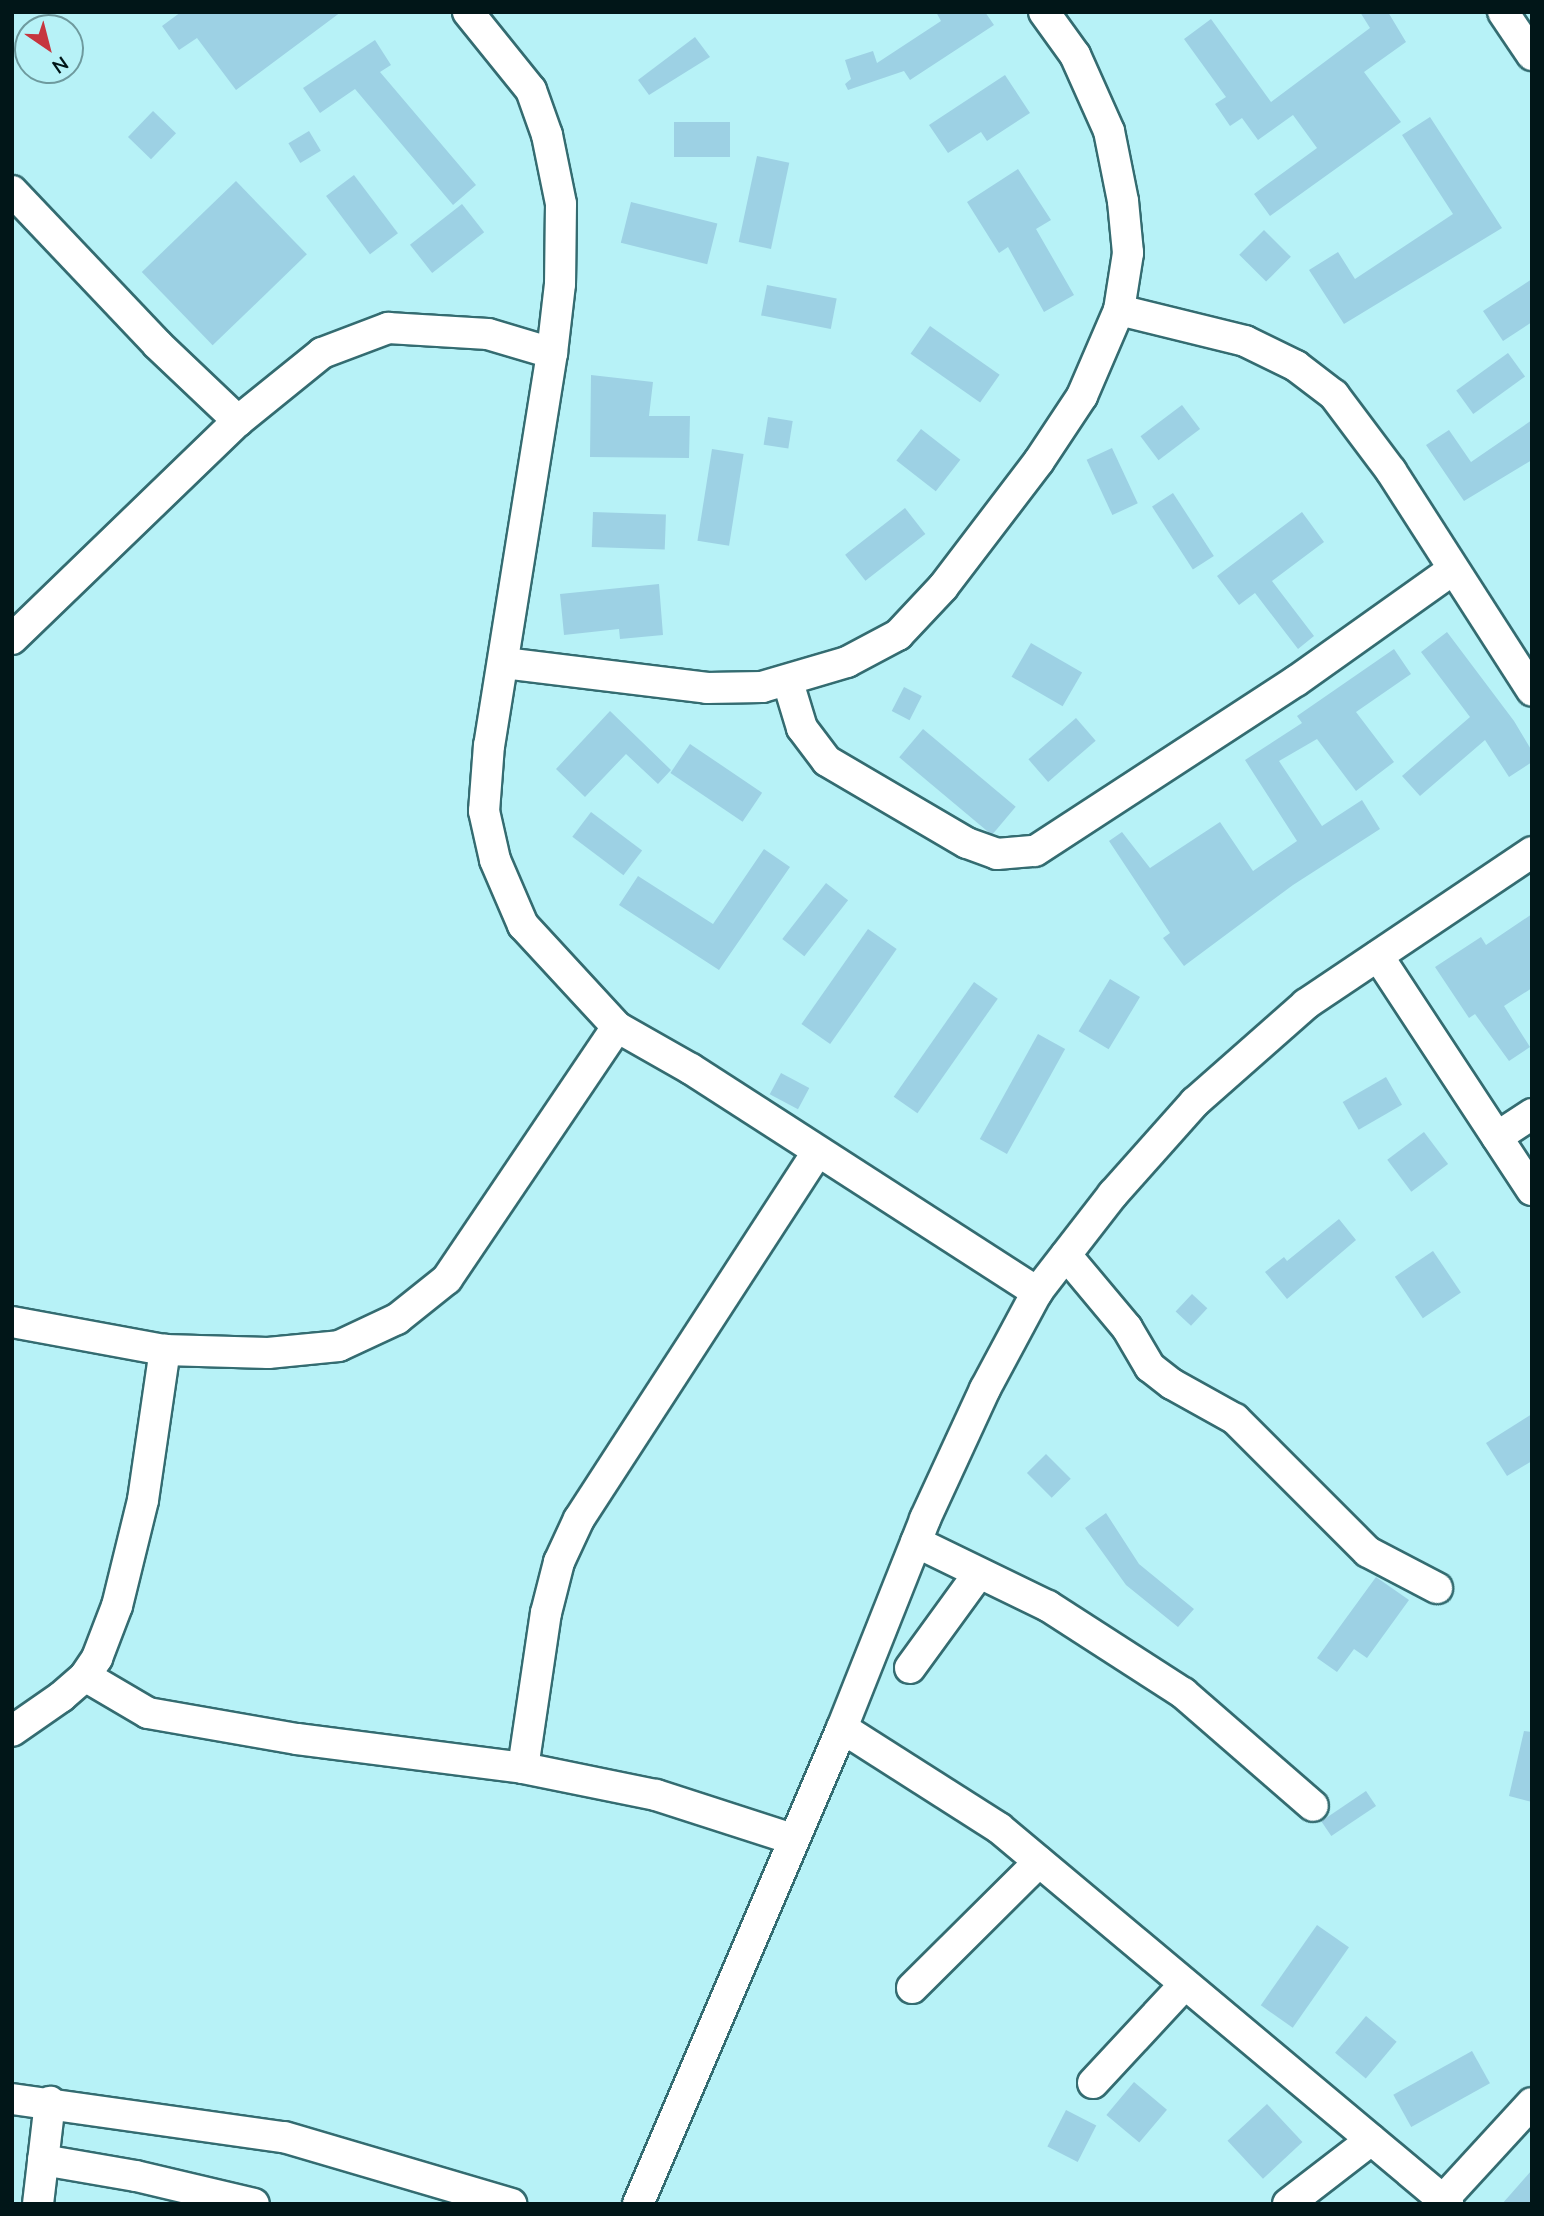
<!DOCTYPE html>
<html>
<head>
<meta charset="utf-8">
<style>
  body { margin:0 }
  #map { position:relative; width:1544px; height:2216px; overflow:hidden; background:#b7f2f7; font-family:"Nunito Sans",sans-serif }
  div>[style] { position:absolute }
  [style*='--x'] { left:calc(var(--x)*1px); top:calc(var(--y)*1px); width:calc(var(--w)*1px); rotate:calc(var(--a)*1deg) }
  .building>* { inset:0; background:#9dd1e4; transform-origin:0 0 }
  .roads { filter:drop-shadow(2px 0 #346c71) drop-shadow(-2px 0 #346c71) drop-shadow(0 2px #346c71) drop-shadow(0 -2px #346c71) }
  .minor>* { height:30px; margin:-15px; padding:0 15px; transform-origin:15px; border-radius:15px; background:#fff }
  span { translate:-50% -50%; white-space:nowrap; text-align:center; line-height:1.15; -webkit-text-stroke:5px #b7f2f7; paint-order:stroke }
  .frame { position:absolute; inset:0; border:14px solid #011618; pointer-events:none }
  .north { position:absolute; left:14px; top:14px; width:70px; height:70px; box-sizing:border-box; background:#b7f2f7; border:2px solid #6e9a9e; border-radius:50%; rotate:145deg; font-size:19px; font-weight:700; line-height:28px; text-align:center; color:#011618 }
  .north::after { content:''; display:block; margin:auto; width:24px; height:32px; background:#c6363f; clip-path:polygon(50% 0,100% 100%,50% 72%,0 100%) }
</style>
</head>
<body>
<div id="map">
  <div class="building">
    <div style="clip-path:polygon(181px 12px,341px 12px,236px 90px,197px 38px,179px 50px,162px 26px)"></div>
    <div style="clip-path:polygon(936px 12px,985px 12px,994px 25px,910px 80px,904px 71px,848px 90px,845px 84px,851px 79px,845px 60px,873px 51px,877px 63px,941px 21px)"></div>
    <div style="clip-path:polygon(1360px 12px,1388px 12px,1406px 42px,1364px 72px,1401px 122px,1270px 216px,1254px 194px,1317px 148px,1293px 115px,1258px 140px,1242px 118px,1230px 126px,1215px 104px,1226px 97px,1184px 39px,1211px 19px,1271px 102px,1370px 28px)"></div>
    <div style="clip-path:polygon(695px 37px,710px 57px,649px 95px,638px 80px)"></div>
    <div style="clip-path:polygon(375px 40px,391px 65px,380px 72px,476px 185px,453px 205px,355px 89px,320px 113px,303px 88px)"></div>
    <div style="clip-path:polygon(1005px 75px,1030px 113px,987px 141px,981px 132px,948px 153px,929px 125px)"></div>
    <div style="left:153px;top:111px;width:32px;height:36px;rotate:44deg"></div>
    <div style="clip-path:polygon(1430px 117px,1502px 228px,1344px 324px,1309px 270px,1338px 252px,1355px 279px,1453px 214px,1402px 135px)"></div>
    <div style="left:674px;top:122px;width:56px;height:35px"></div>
    <div style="left:309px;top:131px;width:23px;height:24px;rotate:59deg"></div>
    <div style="left:757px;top:156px;width:33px;height:88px;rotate:12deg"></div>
    <div style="clip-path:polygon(1018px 169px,1051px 220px,1036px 229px,1074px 295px,1044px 312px,1008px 247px,999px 253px,967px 202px)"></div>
    <div style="left:354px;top:175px;width:73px;height:35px;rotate:53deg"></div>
    <div style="left:236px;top:181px;width:102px;height:131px;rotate:46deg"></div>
    <div style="left:631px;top:202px;width:89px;height:42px;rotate:14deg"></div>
    <div style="left:462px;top:204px;width:36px;height:66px;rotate:52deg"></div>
    <div style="left:1264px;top:230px;width:38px;height:35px;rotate:45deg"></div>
    <div style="clip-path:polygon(1532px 279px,1532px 322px,1503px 341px,1483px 311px)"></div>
    <div style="left:767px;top:285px;width:71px;height:31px;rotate:11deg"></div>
    <div style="left:930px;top:326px;width:85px;height:34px;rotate:35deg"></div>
    <div style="left:1508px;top:353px;width:29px;height:64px;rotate:54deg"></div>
    <div style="clip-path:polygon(591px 375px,653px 382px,649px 416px,690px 416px,689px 458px,590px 457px)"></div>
    <div style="left:1182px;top:405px;width:30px;height:52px;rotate:53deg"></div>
    <div style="left:768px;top:417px;width:25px;height:28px;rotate:9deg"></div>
    <div style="clip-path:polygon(1532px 420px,1532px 460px,1464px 501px,1426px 445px,1449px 430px,1471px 462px)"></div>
    <div style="left:921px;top:429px;width:50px;height:40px;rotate:38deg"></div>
    <div style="left:1112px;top:448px;width:61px;height:28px;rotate:65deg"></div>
    <div style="left:712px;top:449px;width:32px;height:93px;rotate:9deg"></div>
    <div style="left:1173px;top:493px;width:75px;height:25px;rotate:57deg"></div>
    <div style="left:905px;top:508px;width:33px;height:76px;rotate:52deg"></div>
    <div style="left:593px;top:512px;width:73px;height:35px;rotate:2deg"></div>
    <div style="clip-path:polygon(1302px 512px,1324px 542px,1272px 581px,1314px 636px,1298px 649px,1255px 593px,1239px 605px,1217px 576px)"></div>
    <div style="clip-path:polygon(659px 584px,663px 635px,620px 639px,619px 629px,564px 635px,560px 594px)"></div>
    <div style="clip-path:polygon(1447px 632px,1514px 721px,1532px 751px,1532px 762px,1509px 777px,1485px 740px,1420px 796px,1402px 776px,1470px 717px,1421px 652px)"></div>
    <div style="left:1031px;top:643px;width:59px;height:39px;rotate:30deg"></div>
    <div style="clip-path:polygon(1394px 649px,1411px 674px,1356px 712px,1394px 762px,1356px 791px,1317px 739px,1279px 761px,1322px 826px,1362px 800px,1380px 829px,1293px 885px,1184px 966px,1163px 938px,1170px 933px,1109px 841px,1122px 832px,1150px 868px,1220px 822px,1253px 871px,1297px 841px,1245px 760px,1302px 723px,1297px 716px)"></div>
    <div style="left:904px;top:687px;width:20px;height:27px;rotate:27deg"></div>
    <div style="clip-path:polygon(610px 711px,671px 770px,658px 784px,626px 754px,585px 797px,556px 769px)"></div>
    <div style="left:1076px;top:718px;width:30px;height:63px;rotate:49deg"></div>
    <div style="left:923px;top:729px;width:121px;height:37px;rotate:40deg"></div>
    <div style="left:690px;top:744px;width:87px;height:35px;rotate:34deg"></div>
    <div style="left:591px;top:812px;width:64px;height:31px;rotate:37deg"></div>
    <div style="clip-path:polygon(764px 849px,790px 867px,719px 970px,619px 905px,638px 876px,713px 924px)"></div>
    <div style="left:826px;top:883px;width:28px;height:71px;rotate:38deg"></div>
    <div style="clip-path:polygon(1532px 914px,1532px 988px,1504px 1006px,1530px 1047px,1509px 1061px,1475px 1014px,1469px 1018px,1435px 967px,1481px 937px,1486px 945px)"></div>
    <div style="left:868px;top:929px;width:35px;height:116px;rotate:35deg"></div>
    <div style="left:1110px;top:979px;width:35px;height:61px;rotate:31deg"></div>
    <div style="left:974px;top:982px;width:29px;height:140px;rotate:35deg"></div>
    <div style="left:1038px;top:1034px;width:31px;height:120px;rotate:29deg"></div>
    <div style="left:781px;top:1073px;width:32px;height:24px;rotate:28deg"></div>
    <div style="left:1386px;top:1077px;width:32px;height:50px;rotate:60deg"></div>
    <div style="left:1424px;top:1132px;width:40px;height:46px;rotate:53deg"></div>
    <div style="clip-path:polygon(1339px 1219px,1356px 1240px,1287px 1299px,1265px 1272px,1284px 1257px,1287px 1261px)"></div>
    <div style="left:1433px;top:1251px;width:50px;height:46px;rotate:56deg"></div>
    <div style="left:1192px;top:1294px;width:21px;height:24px;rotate:43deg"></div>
    <div style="clip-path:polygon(1532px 1414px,1532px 1461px,1507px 1476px,1486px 1443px)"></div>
    <div style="left:1046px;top:1454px;width:35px;height:27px;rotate:45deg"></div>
    <div style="clip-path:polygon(1106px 1513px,1139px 1564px,1194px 1609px,1178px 1627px,1126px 1585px,1085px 1528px)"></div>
    <div style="clip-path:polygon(1376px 1577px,1409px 1600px,1367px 1658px,1354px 1649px,1337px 1672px,1317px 1658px)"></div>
    <div style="clip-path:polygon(1524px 1731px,1532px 1732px,1532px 1802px,1509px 1796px)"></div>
    <div style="left:1366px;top:1791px;width:18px;height:54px;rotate:56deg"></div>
    <div style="left:1317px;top:1925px;width:39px;height:98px;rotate:35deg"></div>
    <div style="left:1366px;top:2016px;width:40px;height:48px;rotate:40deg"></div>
    <div style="left:1472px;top:2051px;width:37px;height:90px;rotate:61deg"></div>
    <div style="left:1134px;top:2082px;width:43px;height:43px;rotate:40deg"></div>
    <div style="left:1267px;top:2104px;width:52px;height:54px;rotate:47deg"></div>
    <div style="left:1066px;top:2110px;width:34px;height:41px;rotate:27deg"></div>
    <div style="clip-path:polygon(1532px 2170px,1532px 2204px,1502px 2204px)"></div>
  </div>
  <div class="roads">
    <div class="minor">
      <div style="--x:468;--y:12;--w:100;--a:51.1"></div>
      <div style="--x:531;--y:90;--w:48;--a:70.4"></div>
      <div style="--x:547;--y:135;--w:70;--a:78.5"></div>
      <div style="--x:561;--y:204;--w:80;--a:90.7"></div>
      <div style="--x:560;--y:284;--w:69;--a:96.6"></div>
      <div style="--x:552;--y:353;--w:397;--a:99.1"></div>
      <div style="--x:489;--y:745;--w:66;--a:94.3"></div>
      <div style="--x:484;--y:811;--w:50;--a:77.3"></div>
      <div style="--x:495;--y:860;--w:71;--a:66.7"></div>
      <div style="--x:523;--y:925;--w:139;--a:47.3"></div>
      <div style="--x:617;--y:1027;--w:85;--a:29.6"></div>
      <div style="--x:691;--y:1069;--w:412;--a:32.8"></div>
      <div style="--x:1503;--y:12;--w:52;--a:56"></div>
      <div style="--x:12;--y:191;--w:211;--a:46.5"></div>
      <div style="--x:157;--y:344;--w:112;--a:43.5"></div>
      <div style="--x:1119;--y:310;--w:130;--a:13.8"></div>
      <div style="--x:1245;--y:341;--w:57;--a:26.1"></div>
      <div style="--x:1296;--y:366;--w:48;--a:37.3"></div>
      <div style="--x:1334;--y:395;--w:95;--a:53.1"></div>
      <div style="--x:1391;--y:471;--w:261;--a:57.3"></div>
      <div style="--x:12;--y:639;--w:314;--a:-44"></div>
      <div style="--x:238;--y:421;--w:108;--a:-39"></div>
      <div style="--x:322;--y:353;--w:71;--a:-20.7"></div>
      <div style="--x:388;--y:328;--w:100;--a:3.4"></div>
      <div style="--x:488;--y:334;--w:67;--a:16.5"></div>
      <div style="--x:504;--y:663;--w:205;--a:7"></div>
      <div style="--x:707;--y:688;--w:55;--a:-1"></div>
      <div style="--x:762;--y:687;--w:89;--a:-16.4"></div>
      <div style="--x:847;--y:662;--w:58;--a:-27.9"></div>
      <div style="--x:898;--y:635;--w:66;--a:-46.8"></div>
      <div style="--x:943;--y:587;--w:158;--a:-52.7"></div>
      <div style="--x:1039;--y:461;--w:78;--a:-56.5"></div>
      <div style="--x:1082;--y:396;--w:94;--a:-66.7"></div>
      <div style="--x:1119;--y:310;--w:58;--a:-81"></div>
      <div style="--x:1128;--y:253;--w:52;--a:-95.5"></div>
      <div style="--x:1123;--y:201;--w:71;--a:-101.3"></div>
      <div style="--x:1109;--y:131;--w:83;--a:-114.1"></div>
      <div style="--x:1075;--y:55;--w:53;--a:-125.8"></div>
      <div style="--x:788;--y:682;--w:48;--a:73.1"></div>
      <div style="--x:802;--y:728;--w:41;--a:52.9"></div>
      <div style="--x:827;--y:761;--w:162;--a:30.4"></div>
      <div style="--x:967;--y:843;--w:32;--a:20"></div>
      <div style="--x:997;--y:854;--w:38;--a:-5"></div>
      <div style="--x:1035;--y:851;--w:311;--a:-33.1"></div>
      <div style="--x:1296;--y:681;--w:190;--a:-35.4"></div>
      <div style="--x:1378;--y:956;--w:280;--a:56.7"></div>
      <div style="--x:1497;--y:1137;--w:42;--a:-33.3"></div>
      <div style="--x:1066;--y:1255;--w:95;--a:50.1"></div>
      <div style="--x:1127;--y:1328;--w:45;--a:59.5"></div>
      <div style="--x:1150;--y:1367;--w:28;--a:38"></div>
      <div style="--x:1172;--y:1384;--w:72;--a:29.1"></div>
      <div style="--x:1235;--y:1419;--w:188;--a:45"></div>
      <div style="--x:1368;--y:1552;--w:78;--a:27.6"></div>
      <div style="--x:12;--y:1322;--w:156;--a:10.4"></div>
      <div style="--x:165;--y:1350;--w:103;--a:1.7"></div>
      <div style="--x:268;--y:1353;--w:71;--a:-5.6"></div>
      <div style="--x:339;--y:1346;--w:64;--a:-25"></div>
      <div style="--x:397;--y:1319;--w:64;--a:-38.7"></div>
      <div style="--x:447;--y:1279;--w:304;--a:-56"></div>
      <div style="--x:916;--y:1542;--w:147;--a:25.9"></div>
      <div style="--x:1048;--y:1606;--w:161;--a:32.8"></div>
      <div style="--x:1183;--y:1693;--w:172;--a:41"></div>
      <div style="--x:910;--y:1668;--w:117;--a:-54"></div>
      <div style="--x:85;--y:1676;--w:73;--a:30.4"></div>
      <div style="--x:148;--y:1713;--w:151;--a:9.9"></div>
      <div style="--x:297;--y:1739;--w:228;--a:7.3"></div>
      <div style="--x:523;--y:1768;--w:136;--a:11.5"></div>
      <div style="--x:656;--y:1795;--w:143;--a:17.9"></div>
      <div style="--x:842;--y:1728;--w:186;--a:32.5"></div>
      <div style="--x:999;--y:1828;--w:586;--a:39.94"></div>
      <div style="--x:12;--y:1731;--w:60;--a:-34.8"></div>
      <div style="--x:61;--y:1697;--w:32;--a:-41"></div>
      <div style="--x:85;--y:1676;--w:22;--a:-56"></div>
      <div style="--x:97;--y:1658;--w:56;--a:-69"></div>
      <div style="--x:117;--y:1606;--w:109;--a:-76.2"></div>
      <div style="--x:143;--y:1500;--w:152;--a:-81.7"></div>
      <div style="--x:523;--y:1768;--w:157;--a:-81.6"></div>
      <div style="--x:546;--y:1613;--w:53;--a:-75.7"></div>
      <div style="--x:559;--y:1562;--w:47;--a:-65.1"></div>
      <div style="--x:579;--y:1519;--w:437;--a:-57"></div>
      <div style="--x:912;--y:1988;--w:179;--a:-44.8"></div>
      <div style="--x:1093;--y:2083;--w:134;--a:-47.1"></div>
      <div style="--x:12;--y:2099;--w:275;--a:8"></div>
      <div style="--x:284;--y:2137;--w:237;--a:16.4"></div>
      <div style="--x:43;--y:2160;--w:94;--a:9.8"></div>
      <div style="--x:136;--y:2176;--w:121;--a:13.3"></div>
      <div style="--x:38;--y:2204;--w:103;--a:-83.3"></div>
      <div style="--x:638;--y:2204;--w:518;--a:-66.8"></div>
      <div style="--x:842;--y:1728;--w:225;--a:-68.3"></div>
      <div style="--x:925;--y:1519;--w:143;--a:-65.2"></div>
      <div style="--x:985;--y:1389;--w:110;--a:-61.8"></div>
      <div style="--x:1037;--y:1292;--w:124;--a:-52.2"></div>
      <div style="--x:1113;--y:1194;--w:123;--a:-48.3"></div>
      <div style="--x:1195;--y:1102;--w:148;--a:-41.4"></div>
      <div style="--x:1306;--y:1004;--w:272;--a:-33.9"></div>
      <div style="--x:1288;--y:2204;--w:105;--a:-37.6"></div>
      <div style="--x:1439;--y:2204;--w:137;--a:-47.4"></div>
    </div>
  </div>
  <div class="frame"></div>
  <div class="north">N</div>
</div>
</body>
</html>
